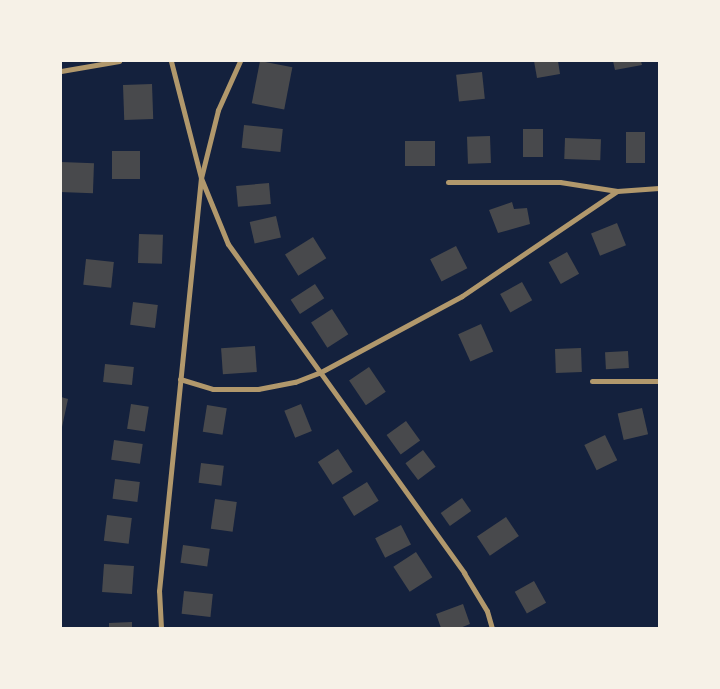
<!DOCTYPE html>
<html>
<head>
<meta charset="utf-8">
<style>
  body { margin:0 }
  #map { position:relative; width:720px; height:689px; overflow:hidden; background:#14213d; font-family:"Open Sans",sans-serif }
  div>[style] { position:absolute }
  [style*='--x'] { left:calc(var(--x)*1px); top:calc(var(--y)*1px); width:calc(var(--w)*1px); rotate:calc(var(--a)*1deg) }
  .building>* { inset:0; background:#48494c; transform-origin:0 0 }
  .minor>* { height:5px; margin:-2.5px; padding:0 2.5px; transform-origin:2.5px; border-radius:2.5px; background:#b1986c }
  span { translate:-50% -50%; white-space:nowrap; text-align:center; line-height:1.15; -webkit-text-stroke:5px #f6f1e7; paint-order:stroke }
  .frame { position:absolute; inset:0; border:62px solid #f6f1e7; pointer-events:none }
</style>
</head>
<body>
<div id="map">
  <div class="building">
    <div style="left:260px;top:61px;width:33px;height:43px;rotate:11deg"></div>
    <div style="clip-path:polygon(534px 61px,558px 61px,560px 74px,537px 78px)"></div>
    <div style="clip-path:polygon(613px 61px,641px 61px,642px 65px,615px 70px)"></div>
    <div style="left:482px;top:72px;width:27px;height:26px;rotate:84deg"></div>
    <div style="left:152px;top:84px;width:35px;height:29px;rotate:88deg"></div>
    <div style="left:244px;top:125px;width:39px;height:23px;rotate:6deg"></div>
    <div style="left:523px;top:129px;width:20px;height:28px"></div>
    <div style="left:645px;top:132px;width:31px;height:19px;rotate:90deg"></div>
    <div style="left:490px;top:136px;width:27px;height:23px;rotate:88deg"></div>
    <div style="left:565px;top:138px;width:36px;height:21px;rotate:2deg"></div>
    <div style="left:405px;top:141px;width:30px;height:25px"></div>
    <div style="left:112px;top:151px;width:28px;height:28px"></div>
    <div style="left:61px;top:162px;width:33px;height:30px;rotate:2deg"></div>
    <div style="left:269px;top:183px;width:21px;height:33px;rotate:85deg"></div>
    <div style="clip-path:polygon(512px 202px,514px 209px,527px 208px,530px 224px,498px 233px,489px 210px)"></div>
    <div style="left:276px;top:216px;width:22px;height:27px;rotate:77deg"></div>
    <div style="left:617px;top:223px;width:24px;height:28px;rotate:68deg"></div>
    <div style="left:139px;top:234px;width:24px;height:29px;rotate:2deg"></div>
    <div style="left:313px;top:237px;width:25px;height:33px;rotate:58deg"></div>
    <div style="left:456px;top:246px;width:25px;height:29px;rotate:63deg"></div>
    <div style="left:567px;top:252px;width:25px;height:21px;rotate:61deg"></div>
    <div style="left:86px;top:259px;width:28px;height:26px;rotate:6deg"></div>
    <div style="left:522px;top:282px;width:21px;height:25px;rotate:61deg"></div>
    <div style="left:315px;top:284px;width:17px;height:29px;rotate:57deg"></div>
    <div style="left:133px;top:302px;width:25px;height:23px;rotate:7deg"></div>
    <div style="left:332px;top:309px;width:30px;height:25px;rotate:57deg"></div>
    <div style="left:481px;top:324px;width:30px;height:25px;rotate:66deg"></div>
    <div style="left:255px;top:346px;width:26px;height:34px;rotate:86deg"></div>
    <div style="left:581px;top:348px;width:24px;height:26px;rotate:88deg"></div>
    <div style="left:628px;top:351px;width:17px;height:23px;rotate:87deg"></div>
    <div style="left:105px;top:364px;width:29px;height:18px;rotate:6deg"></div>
    <div style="left:369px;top:367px;width:30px;height:24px;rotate:56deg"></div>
    <div style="clip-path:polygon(61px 397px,68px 399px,62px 427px,61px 427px)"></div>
    <div style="left:131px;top:404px;width:18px;height:25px;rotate:9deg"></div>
    <div style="left:301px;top:404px;width:29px;height:18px;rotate:68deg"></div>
    <div style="left:207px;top:405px;width:20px;height:27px;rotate:9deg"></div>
    <div style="left:642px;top:408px;width:27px;height:25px;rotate:77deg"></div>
    <div style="left:406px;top:421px;width:24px;height:24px;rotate:54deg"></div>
    <div style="left:605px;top:435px;width:28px;height:23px;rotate:64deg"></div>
    <div style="left:114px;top:440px;width:29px;height:20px;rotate:8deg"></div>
    <div style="left:338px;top:449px;width:27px;height:24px;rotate:57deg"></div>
    <div style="left:423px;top:450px;width:21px;height:22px;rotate:53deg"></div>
    <div style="left:201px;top:463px;width:23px;height:20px;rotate:7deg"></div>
    <div style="left:115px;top:479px;width:25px;height:20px;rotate:7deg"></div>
    <div style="left:367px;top:482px;width:22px;height:29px;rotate:58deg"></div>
    <div style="left:462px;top:498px;width:16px;height:26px;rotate:55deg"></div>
    <div style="left:215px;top:499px;width:22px;height:30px;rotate:8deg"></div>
    <div style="left:107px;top:515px;width:25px;height:26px;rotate:7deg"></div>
    <div style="left:506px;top:517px;width:23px;height:35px;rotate:56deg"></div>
    <div style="left:401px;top:525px;width:22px;height:29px;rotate:63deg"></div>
    <div style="left:183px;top:545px;width:27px;height:18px;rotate:8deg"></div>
    <div style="left:416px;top:552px;width:30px;height:27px;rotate:57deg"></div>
    <div style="left:104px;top:564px;width:30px;height:28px;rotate:4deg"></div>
    <div style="left:534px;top:581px;width:25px;height:22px;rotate:61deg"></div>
    <div style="left:184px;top:591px;width:29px;height:23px;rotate:6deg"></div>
    <div style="clip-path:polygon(463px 604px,470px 624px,460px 628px,441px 628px,436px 614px)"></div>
    <div style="clip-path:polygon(132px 622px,132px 628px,109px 628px,109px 623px)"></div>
  </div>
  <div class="minor">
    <div style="--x:240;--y:61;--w:54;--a:114.2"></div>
    <div style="--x:218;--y:110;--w:70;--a:104"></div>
    <div style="--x:201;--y:178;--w:71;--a:67.8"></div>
    <div style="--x:228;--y:244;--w:405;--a:54.3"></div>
    <div style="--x:464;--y:573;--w:44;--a:58.8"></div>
    <div style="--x:487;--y:611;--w:18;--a:74"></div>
    <div style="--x:61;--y:71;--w:59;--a:-9.8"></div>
    <div style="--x:448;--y:182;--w:112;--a:0"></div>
    <div style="--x:560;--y:182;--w:58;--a:9"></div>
    <div style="--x:617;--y:191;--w:42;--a:-4.1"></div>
    <div style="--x:180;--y:379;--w:34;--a:17"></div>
    <div style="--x:213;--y:389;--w:45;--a:0"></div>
    <div style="--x:258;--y:389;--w:38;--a:-11"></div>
    <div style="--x:295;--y:382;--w:26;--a:-21"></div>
    <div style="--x:319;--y:373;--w:162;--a:-28.3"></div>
    <div style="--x:462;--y:296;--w:187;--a:-34.1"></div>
    <div style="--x:592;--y:381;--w:67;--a:0"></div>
    <div style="--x:161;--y:628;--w:37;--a:-93"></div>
    <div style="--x:159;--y:591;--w:415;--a:-84.2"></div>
    <div style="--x:201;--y:178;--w:121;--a:-104.4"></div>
  </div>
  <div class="frame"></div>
</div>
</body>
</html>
